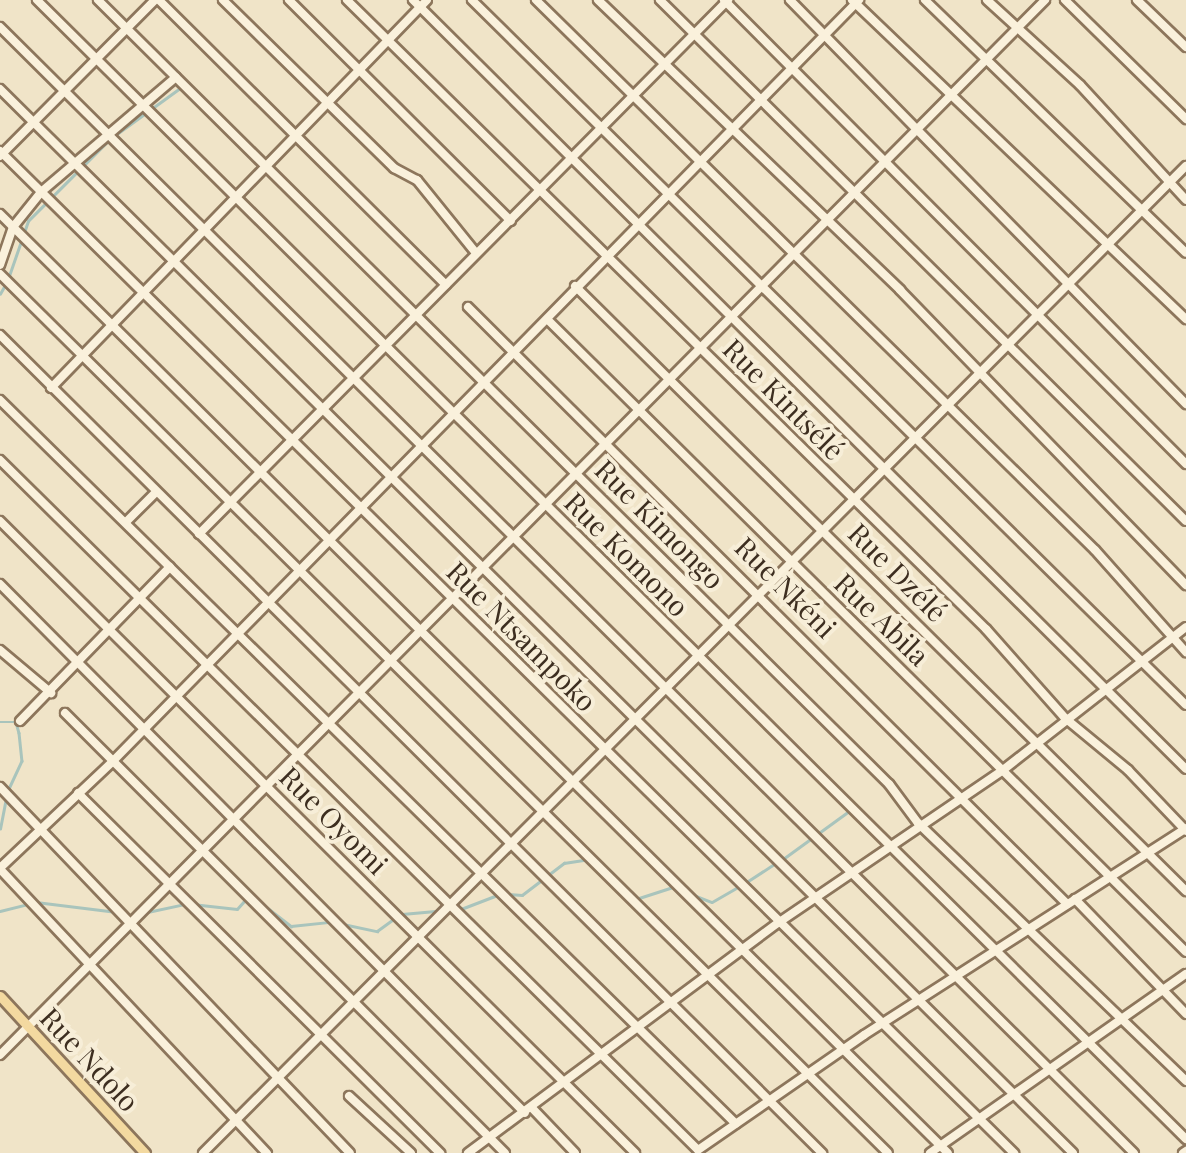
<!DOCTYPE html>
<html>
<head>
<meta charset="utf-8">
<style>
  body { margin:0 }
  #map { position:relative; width:1186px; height:1153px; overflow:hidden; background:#f0e4c8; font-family:"Playfair Display",serif }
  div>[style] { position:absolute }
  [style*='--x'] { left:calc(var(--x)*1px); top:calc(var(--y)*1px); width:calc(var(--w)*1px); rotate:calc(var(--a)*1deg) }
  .stream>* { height:2.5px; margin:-1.25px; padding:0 1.25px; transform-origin:1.25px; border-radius:1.25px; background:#a9c4bc }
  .roads { filter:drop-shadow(2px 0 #8d765c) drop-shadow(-2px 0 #8d765c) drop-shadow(0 2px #8d765c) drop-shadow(0 -2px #8d765c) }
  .minor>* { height:8px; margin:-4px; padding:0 4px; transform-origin:4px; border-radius:4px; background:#faf1dc }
  .major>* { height:9px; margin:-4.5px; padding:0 4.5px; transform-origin:4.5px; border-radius:4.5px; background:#f3d9a0 }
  span { translate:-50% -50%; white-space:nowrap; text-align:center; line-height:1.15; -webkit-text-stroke:8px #f7eed8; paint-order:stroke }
  .street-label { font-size:28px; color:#3d2e20 }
</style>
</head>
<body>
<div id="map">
  <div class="stream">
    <div style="--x:114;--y:136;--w:82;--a:-36"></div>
    <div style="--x:9;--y:276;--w:58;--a:-70.9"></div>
    <div style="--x:28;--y:221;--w:113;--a:-45"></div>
    <div style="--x:0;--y:294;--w:13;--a:-61"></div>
    <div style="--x:0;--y:722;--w:16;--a:0"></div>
    <div style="--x:16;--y:722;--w:11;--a:75"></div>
    <div style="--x:19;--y:733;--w:28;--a:84"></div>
    <div style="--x:22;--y:761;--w:33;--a:115"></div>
    <div style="--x:0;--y:829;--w:32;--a:-79"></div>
    <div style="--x:783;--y:859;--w:82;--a:-36"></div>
    <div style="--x:745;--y:883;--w:37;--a:-33"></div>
    <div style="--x:508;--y:894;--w:14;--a:4"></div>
    <div style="--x:522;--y:895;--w:53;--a:-37.3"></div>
    <div style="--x:564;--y:863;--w:24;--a:-9"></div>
    <div style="--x:691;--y:894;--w:22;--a:21"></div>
    <div style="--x:712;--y:902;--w:30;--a:-30"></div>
    <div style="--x:251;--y:895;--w:51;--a:37.8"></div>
    <div style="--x:291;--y:926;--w:39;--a:-6"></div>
    <div style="--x:636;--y:899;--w:40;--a:-18"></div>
    <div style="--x:36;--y:902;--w:81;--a:7.1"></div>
    <div style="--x:192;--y:904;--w:45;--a:6.3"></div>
    <div style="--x:237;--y:909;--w:12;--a:-48"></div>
    <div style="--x:461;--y:909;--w:42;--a:-21"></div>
    <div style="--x:0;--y:911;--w:29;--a:-14"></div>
    <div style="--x:143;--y:913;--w:43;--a:-12.1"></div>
    <div style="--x:402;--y:914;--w:36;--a:-5"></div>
    <div style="--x:343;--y:924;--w:35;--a:12"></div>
    <div style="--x:377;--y:931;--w:22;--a:-36"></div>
  </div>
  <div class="roads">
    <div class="minor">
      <div style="--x:37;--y:0;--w:1618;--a:44.75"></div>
      <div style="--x:98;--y:0;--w:1114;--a:44.75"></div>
      <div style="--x:889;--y:784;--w:49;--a:53.4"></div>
      <div style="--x:918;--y:823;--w:372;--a:43.9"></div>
      <div style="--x:159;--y:0;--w:404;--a:44.8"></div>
      <div style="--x:223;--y:0;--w:240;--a:44.5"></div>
      <div style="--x:394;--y:168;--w:26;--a:28"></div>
      <div style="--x:417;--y:180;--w:92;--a:51.1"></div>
      <div style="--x:289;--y:0;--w:313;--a:44.9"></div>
      <div style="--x:347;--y:0;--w:897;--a:44.55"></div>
      <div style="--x:986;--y:629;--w:119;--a:48.4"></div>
      <div style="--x:1065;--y:718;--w:82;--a:39.5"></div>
      <div style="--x:1128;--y:770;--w:84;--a:46.4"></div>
      <div style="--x:413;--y:0;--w:1090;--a:44.85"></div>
      <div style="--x:472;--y:0;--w:1003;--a:44.64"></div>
      <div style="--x:536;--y:0;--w:784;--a:44.54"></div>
      <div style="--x:1095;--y:550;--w:137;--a:48.3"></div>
      <div style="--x:598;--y:0;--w:419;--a:43.8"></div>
      <div style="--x:900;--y:290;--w:411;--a:45.9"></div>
      <div style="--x:660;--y:0;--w:740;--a:44.73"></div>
      <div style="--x:724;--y:0;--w:655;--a:45.12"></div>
      <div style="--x:790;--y:0;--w:566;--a:45.57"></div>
      <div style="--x:852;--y:0;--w:462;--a:43.7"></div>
      <div style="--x:925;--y:0;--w:363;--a:44.1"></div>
      <div style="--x:987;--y:0;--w:126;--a:42.4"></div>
      <div style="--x:1080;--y:85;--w:156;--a:47.3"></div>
      <div style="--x:1065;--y:0;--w:170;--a:44.5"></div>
      <div style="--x:1137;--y:0;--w:68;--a:43.8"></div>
      <div style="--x:0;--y:27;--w:1598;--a:44.8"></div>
      <div style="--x:0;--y:89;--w:1511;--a:44.76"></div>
      <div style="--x:0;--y:151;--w:1426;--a:44.66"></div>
      <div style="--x:0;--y:156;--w:220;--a:-45.2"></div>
      <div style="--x:0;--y:214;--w:1334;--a:44.73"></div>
      <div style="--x:0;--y:265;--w:40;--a:-71.1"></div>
      <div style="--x:13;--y:227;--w:45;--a:-51.3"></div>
      <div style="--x:41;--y:192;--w:177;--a:-40.4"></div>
      <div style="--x:0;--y:274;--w:1249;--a:44.71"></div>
      <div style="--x:575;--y:286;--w:860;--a:44.72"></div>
      <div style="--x:468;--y:307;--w:846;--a:44.9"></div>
      <div style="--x:547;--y:319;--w:899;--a:44.73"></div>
      <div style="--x:0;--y:335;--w:1160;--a:44.86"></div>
      <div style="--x:51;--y:388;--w:540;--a:-45.9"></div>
      <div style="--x:0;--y:400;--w:1032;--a:44.53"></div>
      <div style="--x:0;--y:460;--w:981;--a:44.67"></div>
      <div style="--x:0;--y:521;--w:896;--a:44.86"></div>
      <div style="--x:126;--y:522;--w:42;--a:-45"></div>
      <div style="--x:199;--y:534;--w:752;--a:-45.27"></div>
      <div style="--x:0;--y:584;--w:745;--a:45.22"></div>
      <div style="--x:0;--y:650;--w:67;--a:40.1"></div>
      <div style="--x:65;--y:713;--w:622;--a:45"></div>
      <div style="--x:20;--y:721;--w:215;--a:-45.8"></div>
      <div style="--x:0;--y:787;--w:506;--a:46.28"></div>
      <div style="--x:78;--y:793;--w:511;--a:44.84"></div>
      <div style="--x:0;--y:868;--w:156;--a:-43.4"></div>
      <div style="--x:113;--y:761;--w:1066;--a:-45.57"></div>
      <div style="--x:0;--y:869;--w:390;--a:46.8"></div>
      <div style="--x:1075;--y:899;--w:160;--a:46"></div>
      <div style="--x:0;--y:1055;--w:1485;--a:-45.27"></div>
      <div style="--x:349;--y:1096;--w:84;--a:42.6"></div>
      <div style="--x:532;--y:1108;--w:62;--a:46.3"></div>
      <div style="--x:698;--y:1150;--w:202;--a:-34.7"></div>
      <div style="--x:864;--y:1035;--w:383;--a:-32.7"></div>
      <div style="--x:203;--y:1153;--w:1393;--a:-45.12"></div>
      <div style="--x:468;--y:1153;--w:386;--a:-36.6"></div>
      <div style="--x:778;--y:923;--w:272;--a:-34.2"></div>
      <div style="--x:1003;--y:770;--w:232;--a:-38"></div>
      <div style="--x:930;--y:1153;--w:312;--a:-35"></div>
      <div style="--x:1183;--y:1153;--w:4;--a:-34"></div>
    </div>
    <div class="major">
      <div style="--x:0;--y:996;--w:214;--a:47.3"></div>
    </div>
  </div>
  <div class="street-label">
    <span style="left:784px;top:399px;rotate:45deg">Rue Kintsélé</span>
    <span style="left:660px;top:524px;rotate:45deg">Rue Kimongo</span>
    <span style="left:627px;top:554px;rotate:45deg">Rue Komono</span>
    <span style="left:898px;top:572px;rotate:45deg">Rue Dzélé</span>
    <span style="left:786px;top:587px;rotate:45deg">Rue Nkéni</span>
    <span style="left:882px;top:619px;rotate:44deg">Rue Abila</span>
    <span style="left:522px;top:636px;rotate:45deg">Rue Ntsampoko</span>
    <span style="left:334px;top:820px;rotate:45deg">Rue Oyomi</span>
    <span style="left:90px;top:1059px;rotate:47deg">Rue Ndolo</span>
  </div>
</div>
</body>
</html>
